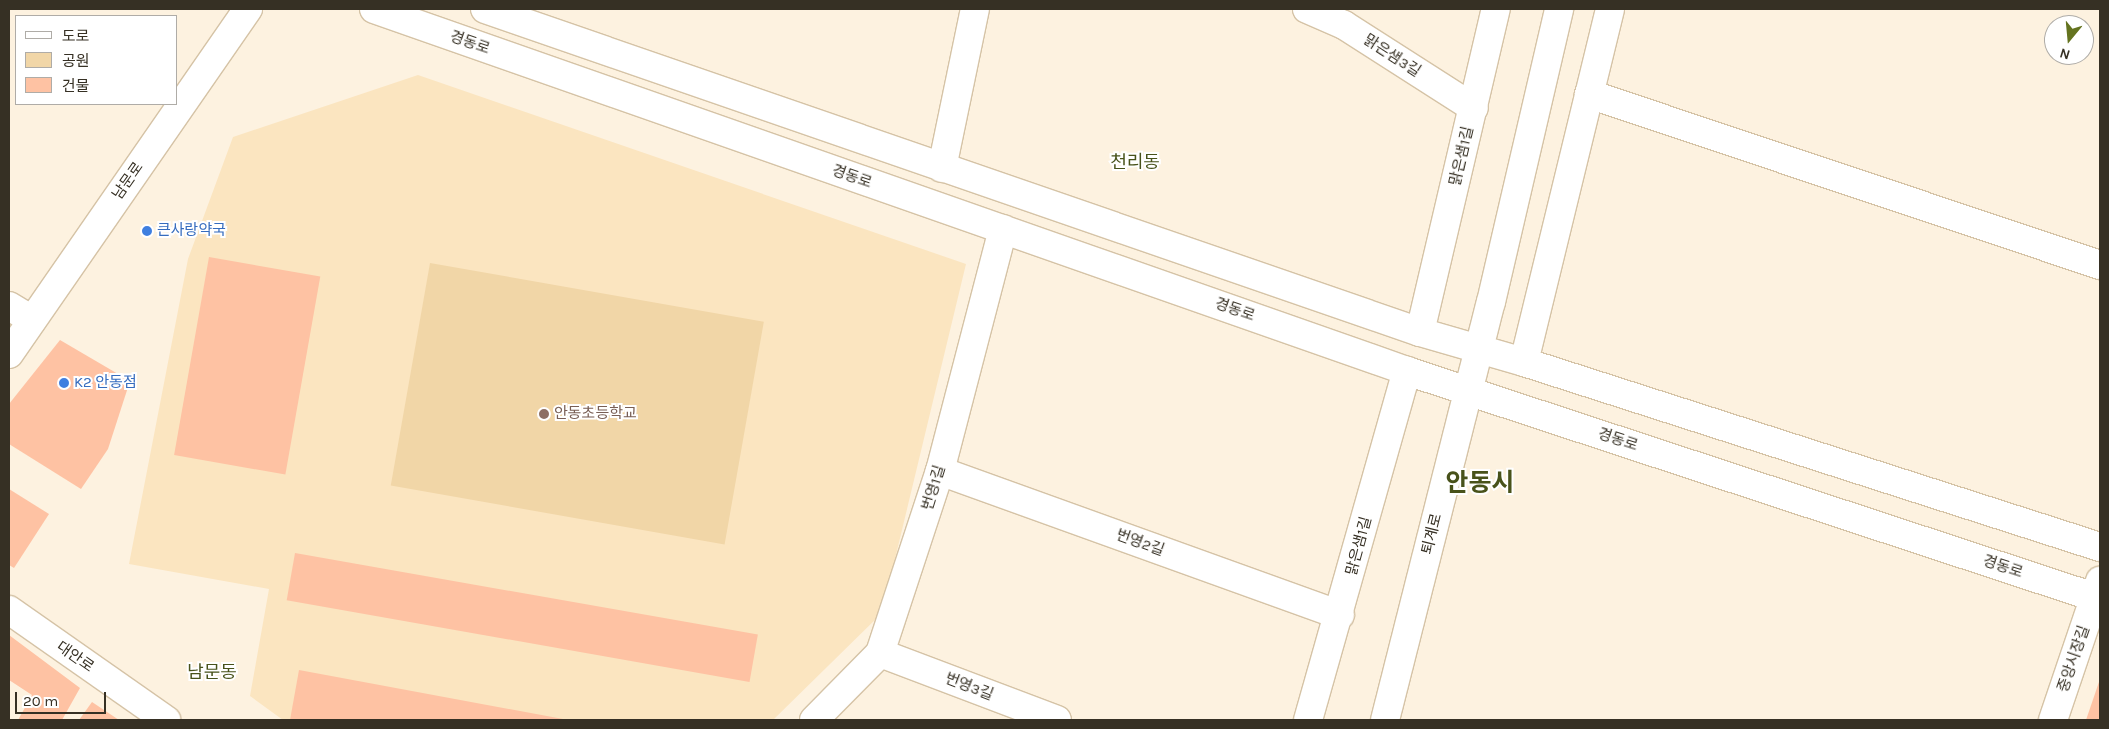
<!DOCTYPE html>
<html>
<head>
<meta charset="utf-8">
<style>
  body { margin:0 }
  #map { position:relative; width:2109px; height:729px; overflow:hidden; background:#fdf2e0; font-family:Karla,"Noto Sans KR",sans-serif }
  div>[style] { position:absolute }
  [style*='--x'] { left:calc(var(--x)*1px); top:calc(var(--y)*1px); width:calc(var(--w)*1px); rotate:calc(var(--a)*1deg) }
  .built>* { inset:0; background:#fbe5c0 }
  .green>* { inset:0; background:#f1d6a7; transform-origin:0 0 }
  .building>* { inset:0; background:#fec2a3; transform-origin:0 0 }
  .roads { filter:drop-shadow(1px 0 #d5c3a6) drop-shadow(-1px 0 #d5c3a6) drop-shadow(0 1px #d5c3a6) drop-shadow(0 -1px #d5c3a6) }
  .minor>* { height:28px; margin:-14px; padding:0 14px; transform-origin:14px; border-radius:14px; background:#fff }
  .tertiary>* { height:28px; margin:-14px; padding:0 14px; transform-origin:14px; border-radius:14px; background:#fff }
  .dots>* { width:14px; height:14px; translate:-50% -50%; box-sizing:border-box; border:2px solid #fff; border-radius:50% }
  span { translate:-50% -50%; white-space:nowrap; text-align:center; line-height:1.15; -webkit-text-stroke:4px #fff; paint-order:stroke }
  .street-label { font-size:15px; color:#363024 }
  .shop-label { font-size:15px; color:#366cbe }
  .left { translate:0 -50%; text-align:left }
  .education-label { font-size:15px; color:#785e54 }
  .quarter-label { font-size:18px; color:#48521a }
  .town-label { font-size:25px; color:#48521a; font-weight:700 }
  .frame { position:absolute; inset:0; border:10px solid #363024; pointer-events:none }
  .legend { position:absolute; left:15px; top:15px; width:162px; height:90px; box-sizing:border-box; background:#fff; border:1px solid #afaca7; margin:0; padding:6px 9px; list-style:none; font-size:15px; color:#363024 }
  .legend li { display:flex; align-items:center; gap:10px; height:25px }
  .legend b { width:25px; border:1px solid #afaca7 }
  .north { position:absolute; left:2044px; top:15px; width:50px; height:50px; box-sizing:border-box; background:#fff; border:1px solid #afaca7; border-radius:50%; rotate:197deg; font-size:14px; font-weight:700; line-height:20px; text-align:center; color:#363024 }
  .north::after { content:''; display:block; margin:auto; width:18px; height:22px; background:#64731f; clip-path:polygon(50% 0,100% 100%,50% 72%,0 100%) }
  .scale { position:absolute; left:15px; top:692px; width:91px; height:22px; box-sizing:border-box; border:2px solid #363024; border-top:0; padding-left:6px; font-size:15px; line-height:18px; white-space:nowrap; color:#363024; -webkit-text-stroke:4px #fff; paint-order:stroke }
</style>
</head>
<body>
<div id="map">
  <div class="built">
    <div style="clip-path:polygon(418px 75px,966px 264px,882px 613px,773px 720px,283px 720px,250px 696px,269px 589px,129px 564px,188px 259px,233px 137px)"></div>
  </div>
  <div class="green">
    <div style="left:430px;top:263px;width:339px;height:226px;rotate:10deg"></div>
  </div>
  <div class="building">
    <div style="left:209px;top:257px;width:113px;height:201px;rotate:10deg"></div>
    <div style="clip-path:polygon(60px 340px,130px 381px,108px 449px,81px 489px,9px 444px,9px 404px)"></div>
    <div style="clip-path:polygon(9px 489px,49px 514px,14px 568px,9px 565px)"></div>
    <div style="left:295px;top:553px;width:470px;height:48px;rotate:10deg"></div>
    <div style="clip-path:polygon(9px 635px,80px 688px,62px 720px,18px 720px,32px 695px,9px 680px)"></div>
    <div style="clip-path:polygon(299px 670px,563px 719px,563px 720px,290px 720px)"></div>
    <div style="clip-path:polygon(2100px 679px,2100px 720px,2086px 720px)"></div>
    <div style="clip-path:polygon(92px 702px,119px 720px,79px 720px)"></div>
  </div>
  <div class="roads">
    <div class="minor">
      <div style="--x:1307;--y:9;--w:40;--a:23.4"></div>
      <div style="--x:1344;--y:25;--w:154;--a:32.6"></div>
      <div style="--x:1589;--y:94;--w:539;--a:18.5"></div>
      <div style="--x:942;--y:168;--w:162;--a:-78.3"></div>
      <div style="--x:9;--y:306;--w:27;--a:31"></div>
      <div style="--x:1420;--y:332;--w:332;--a:-76.8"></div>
      <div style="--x:1524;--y:362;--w:363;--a:-76.3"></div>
      <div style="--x:940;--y:471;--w:425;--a:19.8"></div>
      <div style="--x:880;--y:653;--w:189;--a:20.7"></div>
      <div style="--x:814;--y:720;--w:94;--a:-45.4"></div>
      <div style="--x:880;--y:653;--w:192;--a:-71.8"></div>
      <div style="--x:940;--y:471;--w:250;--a:-75.4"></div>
      <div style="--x:1308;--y:720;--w:363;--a:-74.2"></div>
      <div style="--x:2053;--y:720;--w:147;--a:-71.3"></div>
    </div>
    <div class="tertiary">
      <div style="--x:374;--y:9;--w:1095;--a:19.31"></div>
      <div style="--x:1407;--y:371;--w:730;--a:18.21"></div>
      <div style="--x:485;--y:9;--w:989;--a:19.06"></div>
      <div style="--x:1420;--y:332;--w:108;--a:16.1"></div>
      <div style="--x:1524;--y:362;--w:605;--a:17.81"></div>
      <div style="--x:9;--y:354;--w:420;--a:-55.3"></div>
      <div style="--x:9;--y:610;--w:192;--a:35"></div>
      <div style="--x:1385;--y:720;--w:431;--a:-75.8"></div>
      <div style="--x:1491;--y:302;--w:301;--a:-76.9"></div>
    </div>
  </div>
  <div class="dots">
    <div style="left:147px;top:231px;background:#3f7fe0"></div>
    <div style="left:64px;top:383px;background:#3f7fe0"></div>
    <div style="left:544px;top:414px;background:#8d6e63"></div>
  </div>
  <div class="street-label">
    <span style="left:470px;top:43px;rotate:19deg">경동로</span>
    <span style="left:1392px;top:56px;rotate:33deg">맑은샘3길</span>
    <span style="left:1462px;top:156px;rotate:-77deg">맑은샘1길</span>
    <span style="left:852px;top:177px;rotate:19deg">경동로</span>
    <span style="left:128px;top:181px;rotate:-55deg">남문로</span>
    <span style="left:1235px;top:310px;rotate:19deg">경동로</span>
    <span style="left:1618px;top:440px;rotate:18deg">경동로</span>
    <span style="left:934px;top:488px;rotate:-73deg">번영1길</span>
    <span style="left:1432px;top:534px;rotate:-76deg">퇴계로</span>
    <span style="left:1140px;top:543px;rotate:20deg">번영2길</span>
    <span style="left:1359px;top:546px;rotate:-75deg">맑은샘1길</span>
    <span style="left:2003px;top:567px;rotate:18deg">경동로</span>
    <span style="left:75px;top:657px;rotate:35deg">대안로</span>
    <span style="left:2074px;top:659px;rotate:-71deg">중앙시장길</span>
    <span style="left:969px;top:687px;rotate:21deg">번영3길</span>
  </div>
  <div class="shop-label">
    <span class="left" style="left:157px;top:231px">큰사랑약국</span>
    <span class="left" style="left:74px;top:383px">K2 안동점</span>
  </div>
  <div class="education-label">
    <span class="left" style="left:554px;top:414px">안동초등학교</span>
  </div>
  <div class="quarter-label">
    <span style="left:1135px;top:162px">천리동</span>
    <span style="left:212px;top:672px">남문동</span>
  </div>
  <div class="town-label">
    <span style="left:1480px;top:483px">안동시</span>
  </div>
  <div class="frame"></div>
  <ul class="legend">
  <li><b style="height:6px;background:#fff"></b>도로</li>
  <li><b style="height:14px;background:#f1d6a7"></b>공원</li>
  <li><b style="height:14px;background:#fec2a3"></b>건물</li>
  </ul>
  <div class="north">N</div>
  <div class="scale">20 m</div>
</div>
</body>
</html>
